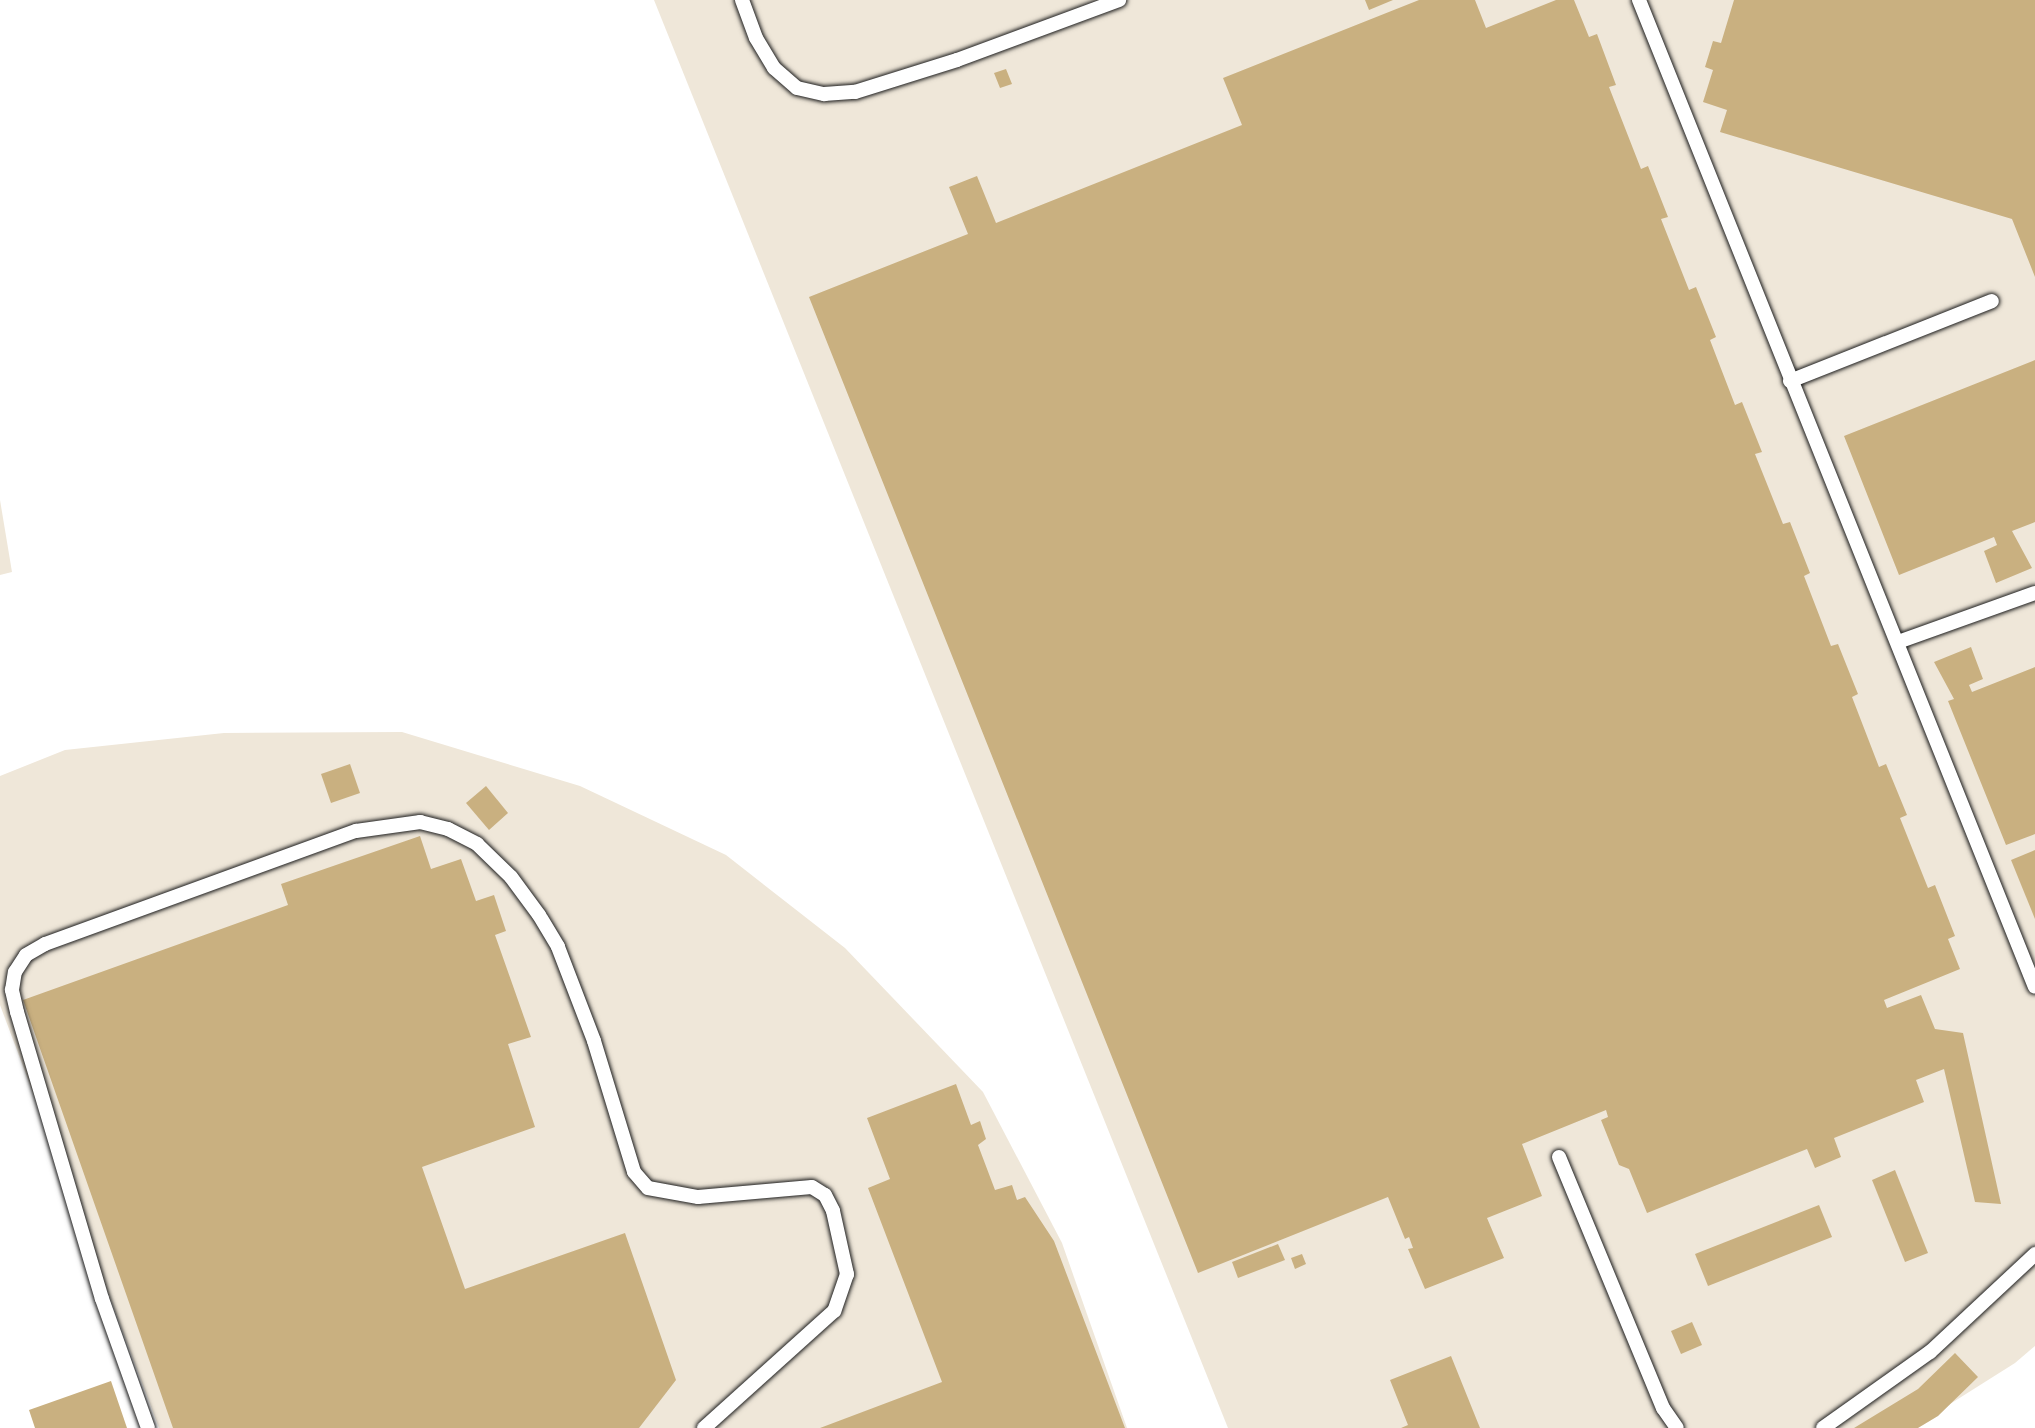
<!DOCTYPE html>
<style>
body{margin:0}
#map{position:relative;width:2035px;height:1428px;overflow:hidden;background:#fff;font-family:Kalam,sans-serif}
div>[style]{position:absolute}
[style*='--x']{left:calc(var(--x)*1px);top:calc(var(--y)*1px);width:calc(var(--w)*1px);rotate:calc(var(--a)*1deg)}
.built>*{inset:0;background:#efe7d9}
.building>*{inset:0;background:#c9b080}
.roads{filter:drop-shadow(0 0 2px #1c1c1c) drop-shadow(0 0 2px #1c1c1c)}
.lane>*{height:14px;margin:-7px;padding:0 7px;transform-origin:7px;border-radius:7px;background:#fff}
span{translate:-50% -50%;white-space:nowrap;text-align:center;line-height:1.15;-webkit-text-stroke:9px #fff;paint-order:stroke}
</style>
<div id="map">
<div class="built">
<i style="clip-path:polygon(654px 0,2035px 0,2035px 1346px,2015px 1363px,1912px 1428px,1228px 1428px)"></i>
<i style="clip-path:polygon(0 500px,12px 572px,0 575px)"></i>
<i style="clip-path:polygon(402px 732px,580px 786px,726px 855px,845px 948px,983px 1092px,1062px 1243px,1127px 1428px,159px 1428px,0 1005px,0 776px,65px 750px,224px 733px)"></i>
</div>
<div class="building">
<i style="clip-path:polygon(1365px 0,1393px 0,1369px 10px)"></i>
<i style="clip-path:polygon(1419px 0,1475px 0,1486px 28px,1556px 0,1574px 0,1589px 37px,1597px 34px,1616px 85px,1609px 87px,1641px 169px,1648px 166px,1668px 217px,1661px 219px,1689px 290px,1696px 287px,1716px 337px,1710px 340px,1735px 405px,1742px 402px,1762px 452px,1755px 454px,1783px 524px,1790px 522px,1810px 573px,1804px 576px,1831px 646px,1838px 644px,1858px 694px,1852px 697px,1879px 767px,1886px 764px,1907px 815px,1900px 818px,1928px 888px,1935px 885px,1955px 936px,1948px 939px,1960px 969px,1884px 1000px,1887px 1008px,1921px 995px,1935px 1029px,1963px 1033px,2001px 1204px,1975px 1202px,1944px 1069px,1916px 1080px,1924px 1102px,1834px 1138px,1841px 1157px,1815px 1168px,1807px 1149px,1647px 1213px,1629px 1169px,1619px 1165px,1601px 1120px,1608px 1117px,1606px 1110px,1522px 1144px,1542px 1196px,1487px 1218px,1504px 1258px,1425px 1289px,1408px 1249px,1413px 1248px,1409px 1237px,1405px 1239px,1388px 1197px,1198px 1273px,809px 297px,968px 234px,949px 187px,977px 176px,996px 223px,1242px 125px,1223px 78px)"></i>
<i style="clip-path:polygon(1734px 0,2035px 0,2035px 277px,2012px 219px,1720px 132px,1727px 110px,1703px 102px,1713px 70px,1705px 67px,1713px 41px,1721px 43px)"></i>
<i style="clip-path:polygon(1006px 69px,1012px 84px,1000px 88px,994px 73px)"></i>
<i style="clip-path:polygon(2035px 360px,2035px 522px,2012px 531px,2032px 568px,1996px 583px,1984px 551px,1997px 545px,1994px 537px,1899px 575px,1844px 436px)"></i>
<i style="clip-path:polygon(1971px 647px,1983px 679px,1969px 685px,1972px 692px,2035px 667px,2035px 834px,2006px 845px,1948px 701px,1954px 699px,1934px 662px)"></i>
<i style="clip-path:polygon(350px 764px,360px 793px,331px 803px,321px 774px)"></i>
<i style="clip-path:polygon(486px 786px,508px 813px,489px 830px,466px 803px)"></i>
<i style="clip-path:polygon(420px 836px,431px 869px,461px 859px,476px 901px,494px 895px,506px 931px,495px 935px,531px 1037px,508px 1044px,535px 1127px,422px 1167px,465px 1289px,625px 1233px,676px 1380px,639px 1428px,173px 1428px,23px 1000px,288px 905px,281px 884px)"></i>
<i style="clip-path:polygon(2035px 850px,2035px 919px,2011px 860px)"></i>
<i style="clip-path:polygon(956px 1084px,971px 1125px,980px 1121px,986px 1139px,978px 1145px,995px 1190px,1012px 1185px,1017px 1200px,1025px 1197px,1054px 1241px,1125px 1428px,820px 1428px,942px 1382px,868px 1188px,890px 1179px,867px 1118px)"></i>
<i style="clip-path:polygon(1895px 1170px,1928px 1253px,1905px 1262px,1872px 1180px)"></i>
<i style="clip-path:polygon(1819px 1205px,1832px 1237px,1708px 1286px,1695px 1254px)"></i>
<i style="clip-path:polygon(1278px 1244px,1285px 1260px,1238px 1278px,1232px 1262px)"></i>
<i style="clip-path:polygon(1302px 1254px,1306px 1264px,1295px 1269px,1291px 1258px)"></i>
<i style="clip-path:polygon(1692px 1322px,1702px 1345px,1681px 1354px,1671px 1331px)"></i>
<i style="clip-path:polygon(1955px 1353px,1978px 1377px,1938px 1416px,1918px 1428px,1854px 1428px,1918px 1389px)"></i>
<i style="clip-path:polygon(1451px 1356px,1480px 1428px,1401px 1428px,1408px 1425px,1390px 1380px)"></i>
<i style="clip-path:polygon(111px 1381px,127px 1428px,35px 1428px,29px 1410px)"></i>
</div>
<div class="roads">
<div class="lane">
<i style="--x:742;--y:0;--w:40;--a:69.8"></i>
<i style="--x:756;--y:38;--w:35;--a:59"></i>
<i style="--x:774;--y:68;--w:30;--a:41"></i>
<i style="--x:797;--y:88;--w:28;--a:13"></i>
<i style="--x:824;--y:94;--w:31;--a:-4"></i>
<i style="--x:855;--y:92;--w:107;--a:-17.4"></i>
<i style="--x:957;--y:60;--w:173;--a:-20.3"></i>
<i style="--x:1639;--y:0;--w:1063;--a:68.14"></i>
<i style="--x:1790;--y:381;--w:217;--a:-21.6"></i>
<i style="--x:1898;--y:642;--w:145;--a:-19.7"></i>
<i style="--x:1559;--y:1157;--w:272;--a:67.5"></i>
<i style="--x:1663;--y:1408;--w:24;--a:55"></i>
<i style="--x:148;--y:1428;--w:137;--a:-109.6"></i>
<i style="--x:102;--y:1299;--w:299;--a:-106.5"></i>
<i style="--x:17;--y:1012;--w:23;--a:-103"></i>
<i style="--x:12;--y:990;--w:18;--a:-81"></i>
<i style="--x:15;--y:972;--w:20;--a:-57"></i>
<i style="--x:26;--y:955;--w:22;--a:-30"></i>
<i style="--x:45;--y:944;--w:331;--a:-20"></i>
<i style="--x:356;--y:831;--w:65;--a:-8"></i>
<i style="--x:420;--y:822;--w:29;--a:14"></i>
<i style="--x:448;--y:829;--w:33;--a:27"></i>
<i style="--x:477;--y:844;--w:47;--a:44.1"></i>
<i style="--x:511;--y:877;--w:47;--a:53.6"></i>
<i style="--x:539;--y:915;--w:37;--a:59"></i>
<i style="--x:558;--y:947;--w:101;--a:69"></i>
<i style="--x:594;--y:1041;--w:137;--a:73"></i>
<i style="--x:634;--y:1172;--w:21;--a:49"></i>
<i style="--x:648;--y:1188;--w:51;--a:10.2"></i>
<i style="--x:698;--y:1197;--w:114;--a:-5"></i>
<i style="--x:812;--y:1187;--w:15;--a:32"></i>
<i style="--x:825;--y:1195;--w:18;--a:63"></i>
<i style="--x:833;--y:1211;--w:65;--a:77.5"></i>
<i style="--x:847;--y:1274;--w:39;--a:109"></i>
<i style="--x:834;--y:1311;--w:175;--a:138"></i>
<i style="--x:1823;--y:1428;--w:131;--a:-35.4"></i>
<i style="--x:1930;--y:1352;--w:144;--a:-43"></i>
</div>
</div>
</div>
